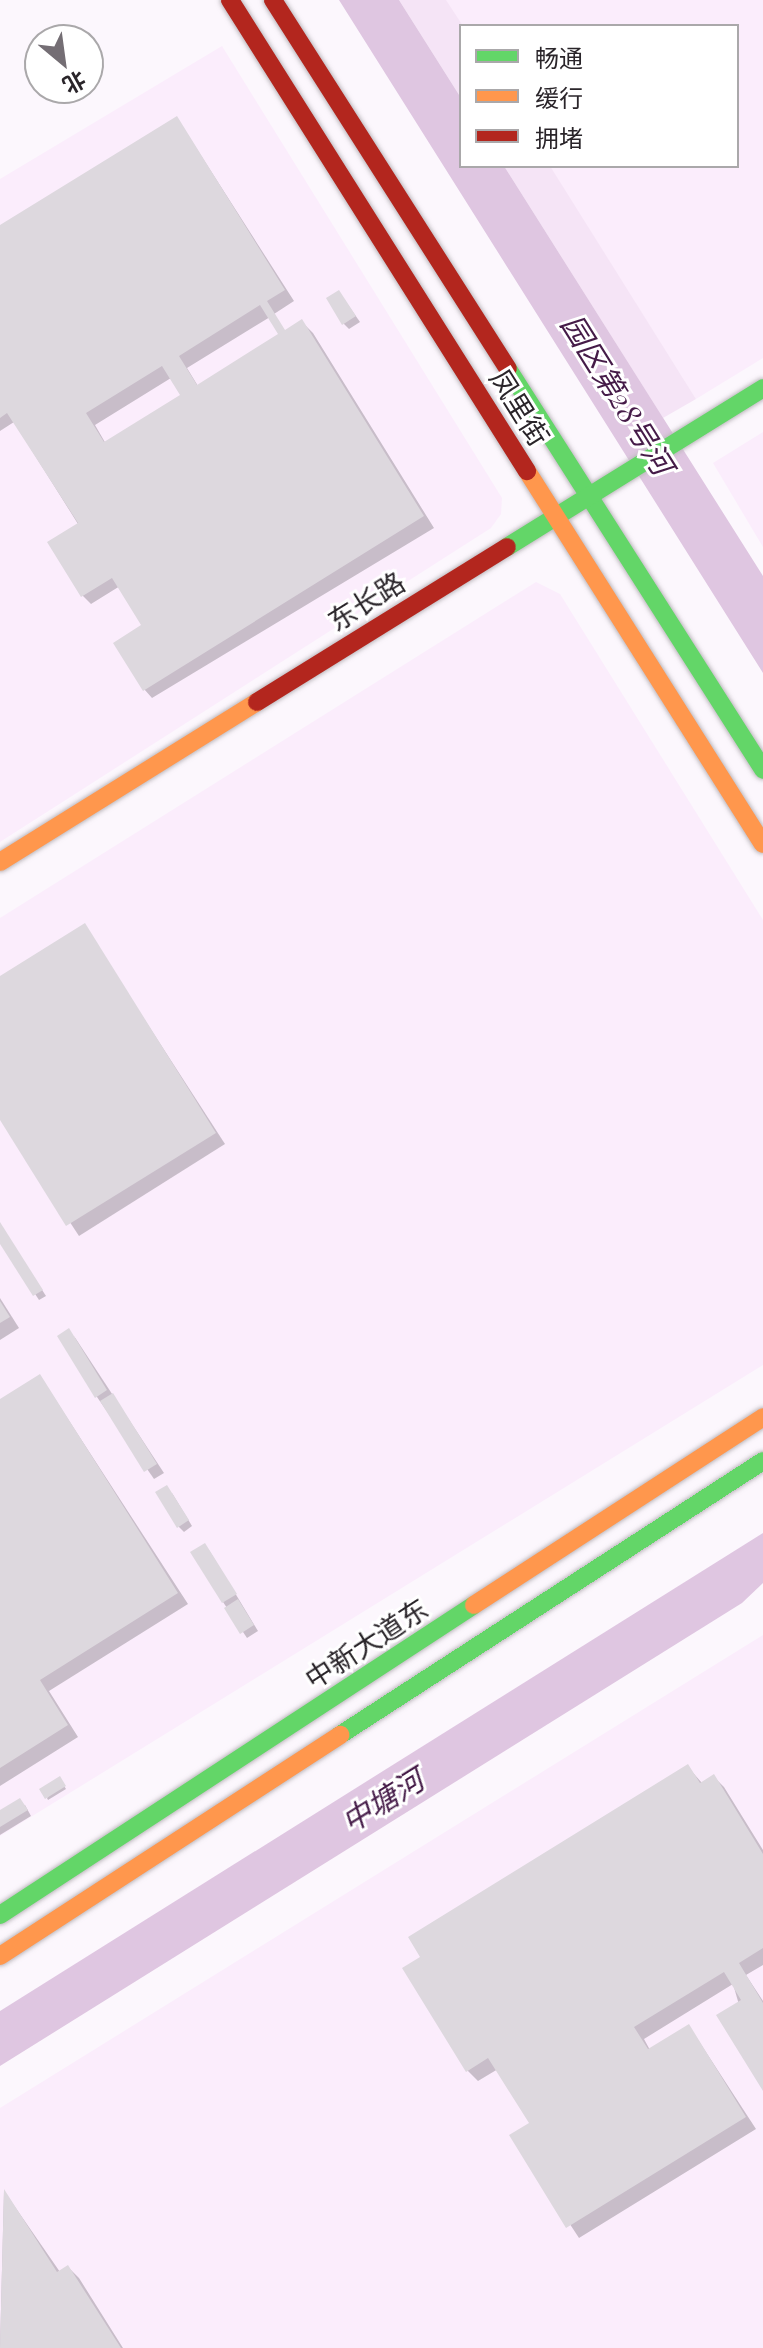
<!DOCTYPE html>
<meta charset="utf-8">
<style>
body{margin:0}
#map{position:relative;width:763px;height:2348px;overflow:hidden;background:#fcf7fd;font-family:"Playfair Display","Noto Sans SC",serif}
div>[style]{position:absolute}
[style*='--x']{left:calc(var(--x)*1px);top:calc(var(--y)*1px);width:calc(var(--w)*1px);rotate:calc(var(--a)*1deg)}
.built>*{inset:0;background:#fbedfc}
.green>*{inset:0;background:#f5e4f6}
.water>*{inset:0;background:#dfc6e1}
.shadow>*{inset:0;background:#0003}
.building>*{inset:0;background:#ddd8de}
.roads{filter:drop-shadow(0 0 2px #bfbabf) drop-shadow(0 0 2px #bfbabf)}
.fast>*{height:18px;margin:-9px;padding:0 9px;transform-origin:9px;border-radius:9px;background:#63d668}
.slow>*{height:18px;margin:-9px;padding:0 9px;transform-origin:9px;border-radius:9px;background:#ff974d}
.jam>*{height:18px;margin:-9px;padding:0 9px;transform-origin:9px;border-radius:9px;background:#b3261e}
span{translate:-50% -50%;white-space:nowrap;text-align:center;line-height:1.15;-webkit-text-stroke:6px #fff;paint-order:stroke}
.street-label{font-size:28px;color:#2a252a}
.water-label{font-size:30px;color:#451b48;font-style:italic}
.legend{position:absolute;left:459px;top:24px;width:280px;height:144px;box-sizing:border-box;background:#fff;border:2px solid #aaa8aa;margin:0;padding:10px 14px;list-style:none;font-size:24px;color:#2a252a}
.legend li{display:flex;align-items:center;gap:16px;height:40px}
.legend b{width:40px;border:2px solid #aaa8aa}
.north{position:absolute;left:24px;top:24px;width:80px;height:80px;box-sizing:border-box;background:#fff;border:2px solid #aaa8aa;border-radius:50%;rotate:151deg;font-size:22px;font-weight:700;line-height:32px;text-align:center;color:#2a252a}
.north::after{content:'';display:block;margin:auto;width:28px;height:36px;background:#746e74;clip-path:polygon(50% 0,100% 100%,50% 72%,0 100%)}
</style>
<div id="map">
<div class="built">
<i style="clip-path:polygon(445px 0,763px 0,763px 358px,696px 399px,549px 166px,737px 166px,737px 26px,462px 26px)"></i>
<i style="clip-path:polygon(222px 46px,502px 498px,501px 514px,491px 528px,0 842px,0 179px)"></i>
<i style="clip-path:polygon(763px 432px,763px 547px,713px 463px)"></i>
<i style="clip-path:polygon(536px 582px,560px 594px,763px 920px,763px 1365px,0 1836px,0 918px)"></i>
<i style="clip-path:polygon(763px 1635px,763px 2348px,0 2348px,0 2108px)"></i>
</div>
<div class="green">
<i style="clip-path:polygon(399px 0,446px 0,463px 26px,461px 98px)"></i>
<i style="clip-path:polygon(504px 166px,550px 166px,696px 399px,663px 418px)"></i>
</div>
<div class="water">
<i style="clip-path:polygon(339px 0,399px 0,461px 98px,461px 166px,504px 166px,763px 576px,763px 673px)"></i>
<i style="clip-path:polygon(763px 1533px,763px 1583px,742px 1603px,0 2066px,0 2011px)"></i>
</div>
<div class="shadow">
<i style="clip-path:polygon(evenodd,177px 118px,294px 301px,274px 314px,285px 332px,302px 322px,313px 333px,434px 528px,152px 698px,144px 689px,147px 634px,120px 586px,91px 604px,83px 596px,50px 543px,83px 532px,14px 422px,0 431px,0 228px,177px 118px,270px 317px,281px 335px,198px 386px,187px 368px,270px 317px,177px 118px,171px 378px,183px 396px,106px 444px,95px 425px,171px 378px)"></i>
<i style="clip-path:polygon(339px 292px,360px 322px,349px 329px,344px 324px)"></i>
<i style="clip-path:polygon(84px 926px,225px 1144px,79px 1236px,0 1116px,0 978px)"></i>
<i style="clip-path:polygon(0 1224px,46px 1296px,39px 1300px,0 1240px)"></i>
<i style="clip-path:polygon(0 1298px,19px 1328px,0 1340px)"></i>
<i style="clip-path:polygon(74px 1336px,164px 1473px,154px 1479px,97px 1397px)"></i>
<i style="clip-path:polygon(40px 1376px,188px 1604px,49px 1691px,78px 1737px,0 1786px,0 1402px)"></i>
<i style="clip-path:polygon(172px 1493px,192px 1526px,184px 1532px,179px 1527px)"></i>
<i style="clip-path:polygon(209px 1550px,258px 1631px,247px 1638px,223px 1602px)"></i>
<i style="clip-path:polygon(688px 1767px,702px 1783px,713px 1776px,724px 1787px,763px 1850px,763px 1965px,746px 1975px,763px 2001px,763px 2088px,733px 1984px,644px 2039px,650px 2050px,689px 2026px,756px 2129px,579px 2238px,512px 2136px,532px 2124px,498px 2069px,478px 2081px,467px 2070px)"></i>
<i style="clip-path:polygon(61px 1781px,66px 1789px,48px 1800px,47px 1798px)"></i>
<i style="clip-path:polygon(25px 1805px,31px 1816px,0 1835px,0 1812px)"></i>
<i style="clip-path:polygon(4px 2191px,60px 2272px,68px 2267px,79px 2278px,123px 2348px,0 2348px)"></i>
</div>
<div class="building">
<i style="clip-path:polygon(evenodd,177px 116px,285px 290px,267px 301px,285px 330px,302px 319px,424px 516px,143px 691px,113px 643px,141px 625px,112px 578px,81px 597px,47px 542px,78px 523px,7px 413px,0 418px,0 225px,177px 116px,260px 305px,278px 334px,197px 385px,179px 356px,260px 305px,177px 116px,162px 366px,180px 395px,104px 442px,86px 413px,162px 366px)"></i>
<i style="clip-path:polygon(339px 290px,356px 316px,342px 325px,326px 298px)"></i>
<i style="clip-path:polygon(85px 923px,216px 1133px,66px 1226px,0 1120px,0 976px)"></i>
<i style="clip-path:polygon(0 1222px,43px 1290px,33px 1296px,0 1244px)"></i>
<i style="clip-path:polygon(0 1301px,10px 1317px,0 1323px)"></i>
<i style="clip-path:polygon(69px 1328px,107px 1390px,95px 1398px,57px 1336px)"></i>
<i style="clip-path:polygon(40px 1374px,178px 1593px,40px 1680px,68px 1725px,0 1768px,0 1399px)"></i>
<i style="clip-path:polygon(113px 1393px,157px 1464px,144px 1472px,100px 1401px)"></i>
<i style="clip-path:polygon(167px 1485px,189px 1520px,177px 1528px,155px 1492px)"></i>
<i style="clip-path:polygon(205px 1543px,237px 1594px,222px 1603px,190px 1552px)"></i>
<i style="clip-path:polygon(238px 1599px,254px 1625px,240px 1634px,224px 1608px)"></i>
<i style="clip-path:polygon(688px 1764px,700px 1783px,714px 1774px,763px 1854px,763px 1948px,739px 1963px,763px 2003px,763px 2091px,716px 2015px,741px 2000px,724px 1972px,634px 2027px,648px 2049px,689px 2024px,746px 2117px,566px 2228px,509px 2135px,529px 2123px,488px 2058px,466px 2072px,402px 1968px,420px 1957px,408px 1937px)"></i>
<i style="clip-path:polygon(60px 1776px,66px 1786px,45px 1799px,39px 1789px)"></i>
<i style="clip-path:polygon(20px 1798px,28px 1810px,0 1827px,0 1810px)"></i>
<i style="clip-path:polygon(4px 2189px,57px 2272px,68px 2265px,121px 2348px,0 2348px)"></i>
</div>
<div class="roads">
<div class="fast">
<i style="--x:508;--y:369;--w:475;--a:57.5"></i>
<i style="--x:507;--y:547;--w:301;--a:-31.8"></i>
<i style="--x:340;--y:1735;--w:504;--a:-32.93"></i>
<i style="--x:0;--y:1915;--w:566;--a:-33.19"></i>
</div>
<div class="slow">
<i style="--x:527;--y:471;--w:441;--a:57.7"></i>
<i style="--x:0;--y:862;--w:303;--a:-31.9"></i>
<i style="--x:474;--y:1605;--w:345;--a:-33"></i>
<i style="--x:0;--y:1956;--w:406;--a:-33"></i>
</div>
<div class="jam">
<i style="--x:230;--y:0;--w:557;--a:57.77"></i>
<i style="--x:273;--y:0;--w:437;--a:57.5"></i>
<i style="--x:257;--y:702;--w:294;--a:-31.8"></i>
</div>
</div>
<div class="street-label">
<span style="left:520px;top:407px;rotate:58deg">凤里街</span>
<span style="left:366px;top:601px;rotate:-32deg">东长路</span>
<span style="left:366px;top:1643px;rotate:-33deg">中新大道东</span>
</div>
<div class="water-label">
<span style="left:618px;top:394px;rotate:58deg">园区第28号河</span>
<span style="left:382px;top:1800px;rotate:-32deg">中塘河</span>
</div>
<ul class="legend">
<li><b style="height:10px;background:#63d668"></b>畅通</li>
<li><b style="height:10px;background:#ff974d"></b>缓行</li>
<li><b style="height:10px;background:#b3261e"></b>拥堵</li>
</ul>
<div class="north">北</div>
</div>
